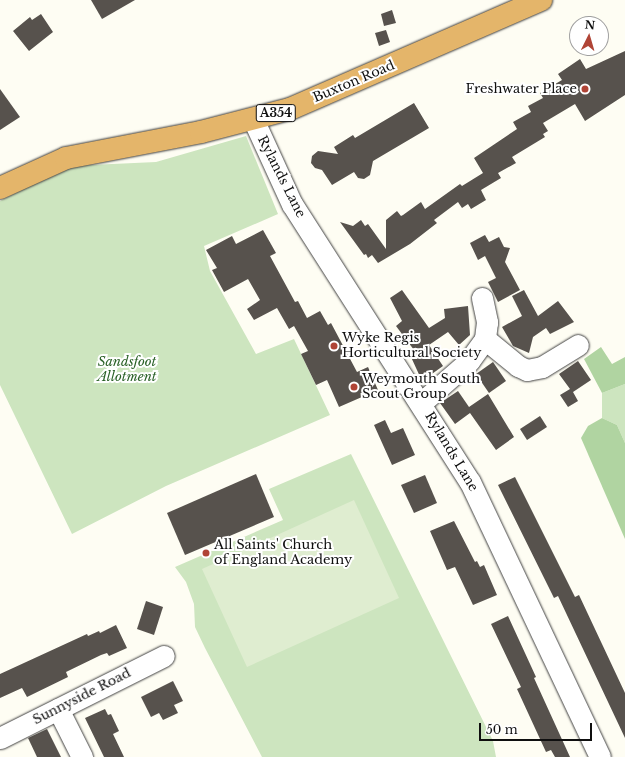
<!DOCTYPE html>
<style>
body{margin:0}
#map{position:relative;width:625px;height:757px;overflow:hidden;background:#fefdf3;font-family:"Libre Baskerville",serif}
div>[style]{position:absolute}
[style*='--x']{left:calc(var(--x)*1px);top:calc(var(--y)*1px);width:calc(var(--w)*1px);rotate:calc(var(--a)*1deg)}
.green>*{inset:0;background:#cde5bf}
.forest>*{inset:0;background:#b0d4a1}
.pitch>*{inset:0;background:#dfedd0}
.building>*{inset:0;background:#57524d}
.roads{filter:drop-shadow(0 0 1px #424242) drop-shadow(0 0 1px #424242)}
.minor>*{height:21px;margin:-10.5px;padding:0 10.5px;transform-origin:10.5px;border-radius:10.5px;background:#fff}
.highway>*{height:22px;margin:-11px;padding:0 11px;transform-origin:11px;border-radius:11px;background:#e4b56a}
.dots>*{width:11px;height:11px;translate:-50% -50%;box-sizing:border-box;border:2px solid #fff;border-radius:50%}
span{translate:-50% -50%;white-space:nowrap;text-align:center;line-height:1.15;-webkit-text-stroke:4px #fff;paint-order:stroke}
.shield-label span{padding:1px 3px;background:#fff;border:1px solid;border-radius:3px;-webkit-text-stroke-width:0}
.shield-label{font-size:12px;color:#0f0f0f;font-weight:700}
.street-label{font-size:13px;color:#0f0f0f}
.poi-label{font-size:13px;color:#0f0f0f}
.right{translate:-100% -50%;text-align:right}
.left{translate:0 -50%;text-align:left}
.park-label{font-size:13px;color:#296026;font-style:italic}
.north{position:absolute;left:569px;top:16px;width:40px;height:40px;box-sizing:border-box;background:#fff;border:1px solid #9f9f9f;border-radius:50%;rotate:5deg;font-size:11px;font-weight:700;line-height:16px;text-align:center;color:#0f0f0f}
.north::after{content:'';display:block;margin:auto;width:14px;height:18px;background:#b04436;clip-path:polygon(50% 0,100% 100%,50% 72%,0 100%)}
.scale{position:absolute;left:479px;top:723px;width:113px;height:18px;box-sizing:border-box;border:2px solid #0f0f0f;border-top:0;padding-left:5px;font-size:12px;line-height:14px;white-space:nowrap;color:#0f0f0f;-webkit-text-stroke:3px #fff;paint-order:stroke}
</style>
<div id="map">
<div class="green">
<i style="clip-path:polygon(246px 136px,278px 214px,204px 246px,210px 271px,256px 354px,294px 339px,330px 415px,166px 486px,72px 534px,0 385px,0 201px,69px 166px,156px 162px)"></i>
<i style="clip-path:polygon(625px 384px,625px 443px,617px 425px,602px 418px,602px 393px)"></i>
<i style="clip-path:polygon(351px 454px,493px 741px,496px 757px,262px 757px,205px 648px,195px 627px,194px 604px,186px 582px,175px 567px,283px 520px,269px 489px)"></i>
</div>
<div class="forest">
<i style="clip-path:polygon(601px 347px,612px 364px,625px 357px,625px 384px,602px 393px,584px 359px)"></i>
<i style="clip-path:polygon(602px 418px,617px 425px,625px 443px,625px 539px,581px 438px,588px 426px)"></i>
</div>
<div class="pitch">
<i style="clip-path:polygon(354px 500px,399px 598px,247px 667px,202px 569px)"></i>
</div>
<div class="building">
<i style="clip-path:polygon(91px 0,135px 0,102px 19px)"></i>
<i style="clip-path:polygon(392px 10px,396px 23px,384px 26px,381px 14px)"></i>
<i style="clip-path:polygon(41px 14px,53px 32px,29px 51px,13px 31px,30px 17px,32px 20px)"></i>
<i style="clip-path:polygon(386px 30px,390px 42px,379px 46px,375px 33px)"></i>
<i style="clip-path:polygon(625px 51px,625px 95px,585px 121px,575px 104px,543px 123px,548px 131px,543px 134px,545px 137px,512px 157px,516px 163px,498px 173px,501px 178px,481px 190px,486px 200px,471px 209px,468px 204px,462px 208px,458px 202px,434px 220px,437px 223px,410px 244px,378px 263px,372px 255px,368px 258px,366px 254px,364px 255px,340px 222px,353px 226px,361px 220px,365px 226px,368px 224px,386px 249px,386px 220px,397px 211px,401px 216px,403px 215px,421px 202px,425px 209px,460px 184px,462px 186px,483px 173px,474px 158px,517px 129px,513px 122px,531px 112px,528px 106px,543px 98px,540px 93px,562px 80px,558px 74px,580px 59px,586px 69px)"></i>
<i style="clip-path:polygon(0 89px,20px 117px,0 130px)"></i>
<i style="clip-path:polygon(414px 103px,429px 128px,373px 161px,370px 175px,364px 179px,358px 178px,354px 172px,332px 185px,322px 170px,315px 168px,311px 163px,312px 156px,318px 151px,338px 154px,334px 147px,353px 135px,355px 138px)"></i>
<i style="clip-path:polygon(263px 230px,276px 253px,270px 256px,295px 302px,298px 301px,307px 318px,320px 311px,328px 325px,331px 323px,357px 372px,368px 367px,378px 390px,339px 407px,327px 380px,316px 385px,301px 354px,308px 351px,294px 326px,289px 329px,277px 308px,254px 320px,247px 309px,260px 300px,248px 279px,224px 292px,212px 270px,217px 268px,206px 250px,232px 236px,236px 244px)"></i>
<i style="clip-path:polygon(485px 235px,489px 242px,499px 237px,504px 247px,510px 248px,505px 262px,520px 290px,498px 302px,488px 282px,496px 278px,485px 256px,478px 260px,470px 243px)"></i>
<i style="clip-path:polygon(402px 290px,429px 328px,445px 318px,444px 309px,468px 306px,470px 335px,459px 345px,448px 332px,429px 345px,443px 366px,422px 381px,411px 357px,417px 354px,396px 326px,402px 321px,390px 298px)"></i>
<i style="clip-path:polygon(524px 290px,538px 316px,558px 301px,574px 322px,550px 334px,546px 328px,533px 337px,529px 353px,513px 346px,502px 327px,522px 316px,512px 296px)"></i>
<i style="clip-path:polygon(578px 361px,591px 380px,573px 392px,578px 401px,568px 407px,560px 395px,570px 389px,559px 374px)"></i>
<i style="clip-path:polygon(493px 362px,506px 381px,489px 393px,476px 374px)"></i>
<i style="clip-path:polygon(458px 391px,469px 407px,488px 394px,514px 437px,496px 450px,470px 413px,455px 424px,440px 403px)"></i>
<i style="clip-path:polygon(540px 416px,547px 427px,527px 440px,520px 429px)"></i>
<i style="clip-path:polygon(385px 420px,391px 433px,403px 428px,415px 455px,392px 465px,374px 425px)"></i>
<i style="clip-path:polygon(256px 474px,274px 517px,185px 555px,167px 513px)"></i>
<i style="clip-path:polygon(425px 475px,437px 503px,414px 513px,401px 485px)"></i>
<i style="clip-path:polygon(515px 477px,575px 597px,579px 595px,625px 693px,625px 738px,558px 596px,554px 598px,498px 485px)"></i>
<i style="clip-path:polygon(454px 521px,475px 562px,477px 561px,480px 567px,484px 565px,497px 595px,473px 605px,455px 567px,447px 570px,430px 531px)"></i>
<i style="clip-path:polygon(146px 601px,163px 607px,154px 635px,137px 629px)"></i>
<i style="clip-path:polygon(508px 616px,536px 677px,534px 678px,570px 757px,555px 757px,551px 750px,546px 752px,517px 689px,521px 687px,491px 624px)"></i>
<i style="clip-path:polygon(116px 625px,127px 648px,109px 656px,107px 653px,101px 655px,66px 672px,68px 677px,27px 697px,22px 688px,0 698px,0 674px,87px 634px,88px 636px,99px 631px,100px 633px)"></i>
<i style="clip-path:polygon(173px 681px,183px 701px,174px 705px,178px 713px,163px 720px,159px 713px,151px 717px,141px 697px)"></i>
<i style="clip-path:polygon(105px 709px,108px 715px,111px 714px,119px 731px,113px 734px,124px 757px,104px 757px,85px 718px)"></i>
<i style="clip-path:polygon(47px 729px,61px 757px,37px 757px,28px 738px)"></i>
</div>
<div class="roads">
<div class="minor">
<i style="--x:253;--y:119;--w:94;--a:65.4"></i>
<i style="--x:292;--y:204;--w:330;--a:57.4"></i>
<i style="--x:470;--y:482;--w:304;--a:64.7"></i>
<i style="--x:482;--y:298;--w:25;--a:78"></i>
<i style="--x:487;--y:322;--w:17;--a:97"></i>
<i style="--x:485;--y:339;--w:43;--a:39.3"></i>
<i style="--x:518;--y:366;--w:10;--a:24"></i>
<i style="--x:527;--y:370;--w:15;--a:-11"></i>
<i style="--x:542;--y:367;--w:42;--a:-31.4"></i>
<i style="--x:421;--y:403;--w:64;--a:-41.2"></i>
<i style="--x:469;--y:361;--w:27;--a:-54"></i>
<i style="--x:58;--y:709;--w:54;--a:63.4"></i>
<i style="--x:0;--y:738;--w:183;--a:-26.6"></i>
</div>
<div class="highway">
<i style="--x:0;--y:188;--w:72;--a:-24.4"></i>
<i style="--x:66;--y:158;--w:137;--a:-10.9"></i>
<i style="--x:201;--y:132;--w:92;--a:-14.5"></i>
<i style="--x:290;--y:109;--w:274;--a:-23.5"></i>
</div>
</div>
<div class="dots">
<i style="left:585px;top:89px;background:#b04436"></i>
<i style="left:334px;top:346px;background:#b04436"></i>
<i style="left:354px;top:387px;background:#b04436"></i>
<i style="left:206px;top:553px;background:#b04436"></i>
</div>
<div class="shield-label">
<span style="left:276px;top:113px">A354</span>
</div>
<div class="street-label">
<span style="left:354px;top:82px;rotate:-23deg">Buxton Road</span>
<span style="left:281px;top:177px;rotate:63deg">Rylands Lane</span>
<span style="left:451px;top:452px;rotate:59deg">Rylands Lane</span>
<span style="left:82px;top:697px;rotate:-27deg">Sunnyside Road</span>
</div>
<div class="poi-label">
<span class="right" style="left:577px;top:89px">Freshwater Place</span>
<span class="left" style="left:342px;top:346px">Wyke Regis<br>Horticultural Society</span>
<span class="left" style="left:362px;top:387px">Weymouth South<br>Scout Group</span>
<span class="left" style="left:214px;top:553px">All Saints' Church<br>of England Academy</span>
</div>
<div class="park-label">
<span style="left:127px;top:370px">Sandsfoot<br>Allotment</span>
</div>
<div class="north">N</div>
<div class="scale">50 m</div>
</div>
